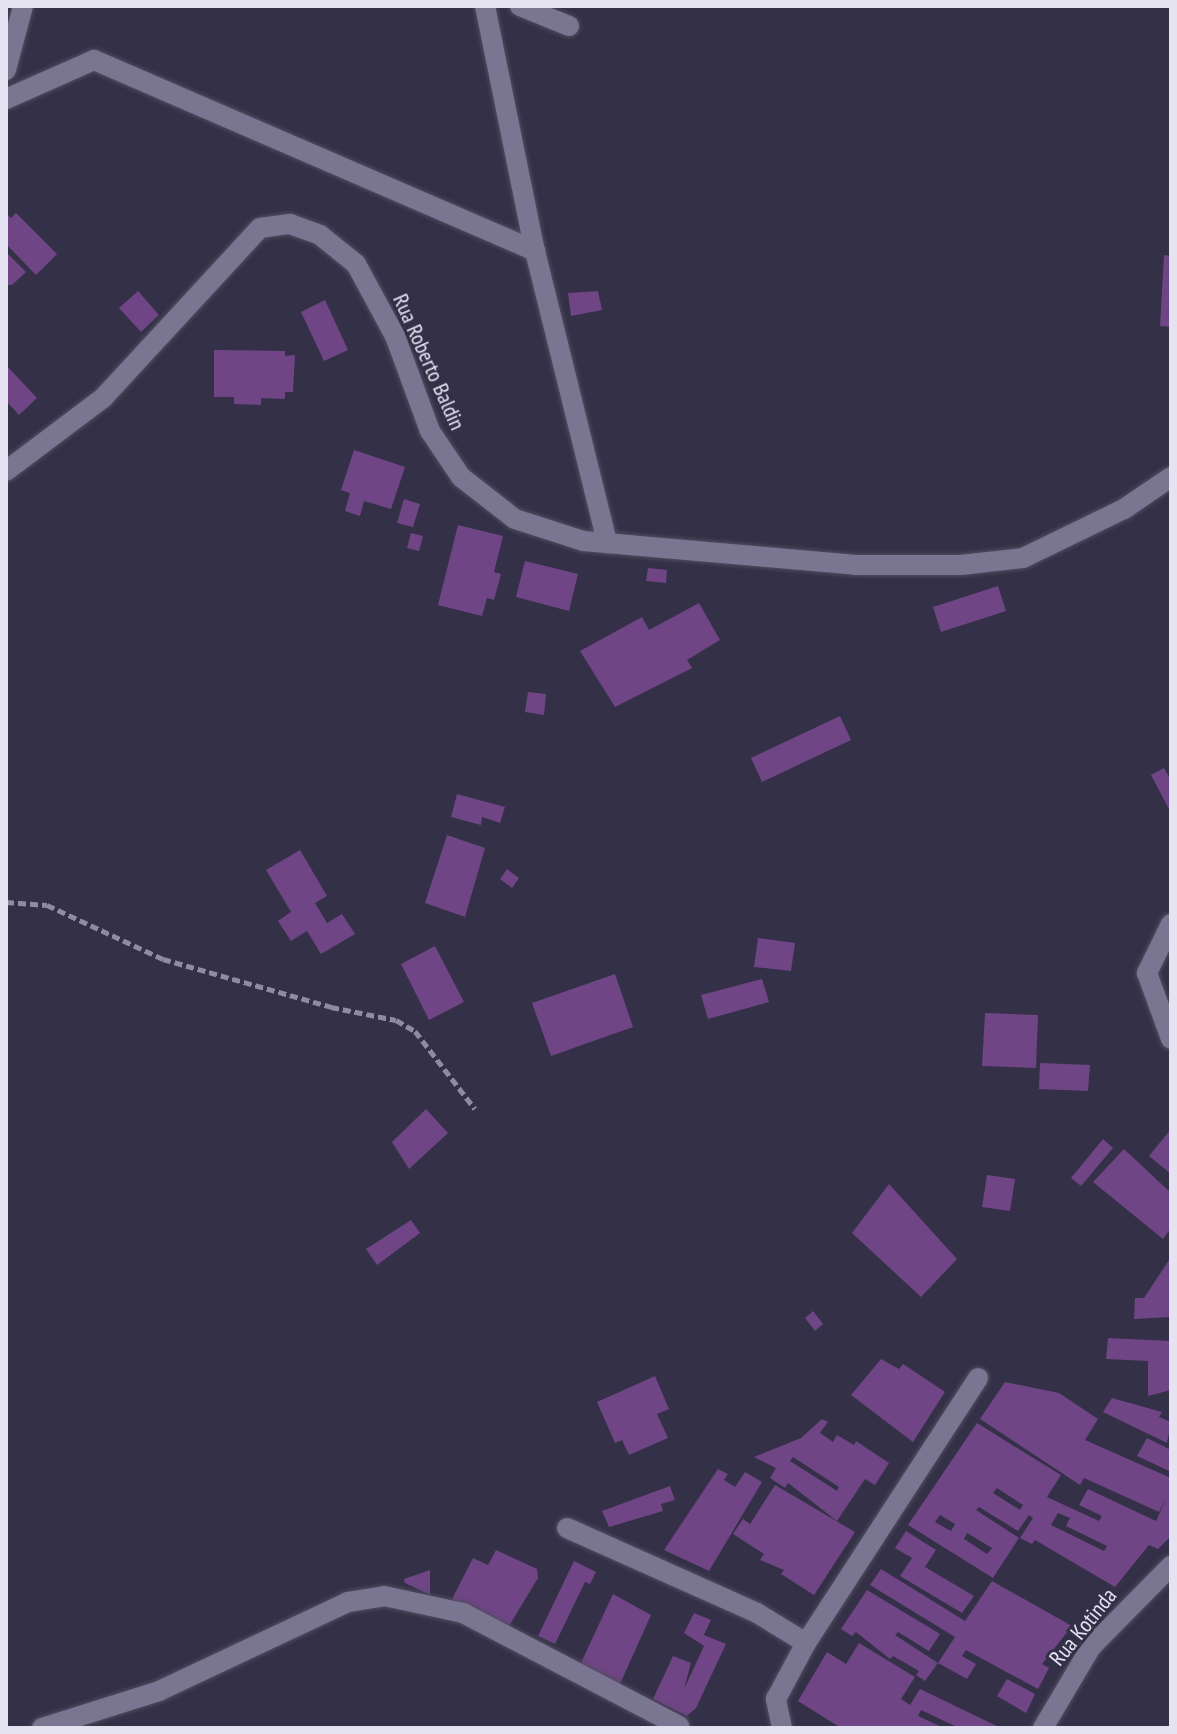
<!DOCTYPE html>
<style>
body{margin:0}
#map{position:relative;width:1177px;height:1734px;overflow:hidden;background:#343047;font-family:"PT Sans Narrow",sans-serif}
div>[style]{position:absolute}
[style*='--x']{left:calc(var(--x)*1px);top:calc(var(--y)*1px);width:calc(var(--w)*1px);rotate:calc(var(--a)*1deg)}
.building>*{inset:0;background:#6f4585}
.path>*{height:5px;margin-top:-2.5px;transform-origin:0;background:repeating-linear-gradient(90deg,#8f8c9f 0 8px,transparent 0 12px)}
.roads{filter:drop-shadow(0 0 2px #504d60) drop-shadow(0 0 2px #504d60)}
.minor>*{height:20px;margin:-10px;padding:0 10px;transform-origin:10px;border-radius:10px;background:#7a7691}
span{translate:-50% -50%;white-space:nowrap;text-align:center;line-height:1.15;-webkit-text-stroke:6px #343047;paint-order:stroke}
.street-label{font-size:22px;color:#e5e3f2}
.frame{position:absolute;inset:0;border:8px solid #e5e3f2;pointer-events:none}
</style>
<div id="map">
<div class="building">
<i style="clip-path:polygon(6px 213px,11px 218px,16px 213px,57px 254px,36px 275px,6px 244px)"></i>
<i style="clip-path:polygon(6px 252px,26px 272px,12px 285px,6px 285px)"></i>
<i style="clip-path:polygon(1164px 255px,1171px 256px,1171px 327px,1160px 326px)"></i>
<i style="clip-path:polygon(138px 291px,159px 315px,141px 332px,119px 308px)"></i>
<i style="clip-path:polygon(598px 291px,602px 310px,571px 316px,568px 293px)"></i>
<i style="clip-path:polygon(325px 300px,348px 350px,324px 361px,301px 312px)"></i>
<i style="clip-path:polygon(214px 350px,285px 351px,285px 356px,295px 355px,293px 392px,285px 392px,285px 399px,261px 398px,261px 405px,234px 404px,234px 397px,214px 397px)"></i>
<i style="clip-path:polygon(6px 365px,37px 398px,19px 415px,6px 401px)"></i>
<i style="clip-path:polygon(354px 450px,405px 467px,391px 509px,364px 501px,360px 516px,345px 511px,350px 493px,341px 490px)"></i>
<i style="clip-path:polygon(404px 499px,420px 504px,413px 527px,397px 523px)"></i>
<i style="clip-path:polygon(458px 525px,503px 536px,494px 572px,501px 574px,494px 600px,487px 598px,482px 616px,438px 605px)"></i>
<i style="clip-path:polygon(411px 533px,423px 536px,419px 551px,407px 548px)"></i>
<i style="clip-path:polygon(525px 561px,578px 574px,569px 611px,516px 597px)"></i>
<i style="clip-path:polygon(648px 568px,667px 570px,666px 583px,646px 581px)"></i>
<i style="clip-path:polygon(998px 586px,1006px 611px,941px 632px,933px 607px)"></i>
<i style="clip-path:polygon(699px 603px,720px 640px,687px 660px,692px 668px,615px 707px,580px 651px,642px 617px,649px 630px)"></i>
<i style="clip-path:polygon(528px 692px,546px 694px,544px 715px,525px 712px)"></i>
<i style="clip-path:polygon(840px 716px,851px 740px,762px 782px,751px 758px)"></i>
<i style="clip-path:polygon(1164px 768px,1171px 780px,1171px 813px,1151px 775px)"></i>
<i style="clip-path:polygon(457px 794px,505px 807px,500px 823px,482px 817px,481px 825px,451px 817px)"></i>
<i style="clip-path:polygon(447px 835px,485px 848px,465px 917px,425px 903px)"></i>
<i style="clip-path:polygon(300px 850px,327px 896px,315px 903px,327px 923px,342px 914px,355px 934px,321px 954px,307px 931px,291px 941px,278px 921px,291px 912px,266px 870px)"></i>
<i style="clip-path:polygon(507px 869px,519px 878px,512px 888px,500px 879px)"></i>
<i style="clip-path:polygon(758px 938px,795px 943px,791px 971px,754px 967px)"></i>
<i style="clip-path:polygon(435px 946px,464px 1002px,429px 1020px,401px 964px)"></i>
<i style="clip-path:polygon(615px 974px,633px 1027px,551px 1056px,532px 1003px)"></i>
<i style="clip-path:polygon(762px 979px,769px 1002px,708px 1019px,701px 995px)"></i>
<i style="clip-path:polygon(985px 1013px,1038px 1015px,1036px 1068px,982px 1066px)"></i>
<i style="clip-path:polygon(1040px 1063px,1090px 1065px,1088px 1091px,1039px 1089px)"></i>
<i style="clip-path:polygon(426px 1109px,448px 1133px,409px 1169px,392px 1142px)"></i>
<i style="clip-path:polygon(1171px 1129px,1171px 1174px,1149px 1156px)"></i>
<i style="clip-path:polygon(1103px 1139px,1113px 1148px,1081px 1186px,1071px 1178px)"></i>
<i style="clip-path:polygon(1124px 1149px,1171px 1193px,1171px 1228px,1163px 1239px,1093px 1182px)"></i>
<i style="clip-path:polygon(987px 1175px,1015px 1179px,1010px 1211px,982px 1207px)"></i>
<i style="clip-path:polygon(889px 1184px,957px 1259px,921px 1297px,852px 1233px)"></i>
<i style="clip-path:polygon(411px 1220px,420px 1233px,377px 1265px,366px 1249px)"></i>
<i style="clip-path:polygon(1171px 1257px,1170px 1317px,1134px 1319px,1135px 1298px,1144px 1298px)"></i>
<i style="clip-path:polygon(813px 1311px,823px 1324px,815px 1331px,805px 1318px)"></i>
<i style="clip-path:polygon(1108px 1338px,1171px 1341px,1171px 1390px,1148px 1396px,1148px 1361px,1106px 1359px)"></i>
<i style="clip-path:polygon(881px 1359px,899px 1369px,903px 1364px,945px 1392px,913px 1442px,851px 1395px)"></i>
<i style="clip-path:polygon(655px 1376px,669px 1409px,657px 1414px,668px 1438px,629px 1455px,622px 1440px,615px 1443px,597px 1402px)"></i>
<i style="clip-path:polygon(evenodd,1005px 1382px,1059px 1393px,1098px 1419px,1085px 1440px,1171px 1478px,1171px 1536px,1158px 1549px,1149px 1545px,1115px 1587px,1035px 1540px,1032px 1544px,1020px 1538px,1033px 1518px,1029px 1515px,1018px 1531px,979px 1507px,976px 1510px,1019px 1538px,993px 1578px,908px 1525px,977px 1423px,1061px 1475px,1047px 1497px,1099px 1521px,1102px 1516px,1079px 1505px,1088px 1489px,1156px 1521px,1167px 1497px,1159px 1512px,1084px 1478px,1080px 1485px,980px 1419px,1005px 1382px,997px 1488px,1023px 1505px,1020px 1510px,993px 1493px,997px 1488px,1005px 1382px,1058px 1513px,1070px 1518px,1066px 1526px,1107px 1546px,1104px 1551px,1051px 1525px,1058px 1513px,1005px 1382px,940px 1515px,955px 1524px,951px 1531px,935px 1522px,940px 1515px,1005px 1382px,967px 1533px,992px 1548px,987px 1554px,964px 1539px,967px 1533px)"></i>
<i style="clip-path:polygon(1112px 1398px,1162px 1412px,1159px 1417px,1171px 1422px,1167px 1443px,1103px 1412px)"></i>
<i style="clip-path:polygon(evenodd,822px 1419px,828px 1422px,820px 1433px,833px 1442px,837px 1435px,854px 1445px,856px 1441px,889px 1463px,875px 1485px,865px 1479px,837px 1521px,788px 1483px,785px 1488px,770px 1478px,776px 1468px,754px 1457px,801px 1438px,822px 1419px,793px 1457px,839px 1487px,837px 1491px,790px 1461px,793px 1457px)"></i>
<i style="clip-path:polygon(1147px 1438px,1171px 1450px,1171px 1472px,1137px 1456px)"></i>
<i style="clip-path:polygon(718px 1469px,728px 1474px,724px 1480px,735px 1487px,745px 1472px,762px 1482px,709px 1571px,664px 1550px)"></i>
<i style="clip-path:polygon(775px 1485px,855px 1532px,814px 1595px,781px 1574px,784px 1570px,760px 1560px,764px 1554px,733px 1534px,743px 1519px,750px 1524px)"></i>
<i style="clip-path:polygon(670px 1486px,675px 1500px,661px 1504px,663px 1511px,609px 1527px,602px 1511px)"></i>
<i style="clip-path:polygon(906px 1531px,936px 1550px,925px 1567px,974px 1596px,962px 1613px,900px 1576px,912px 1558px,895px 1548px)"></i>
<i style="clip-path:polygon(496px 1550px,537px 1569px,538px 1578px,509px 1626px,452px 1599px,473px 1558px,488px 1565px)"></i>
<i style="clip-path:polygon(574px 1561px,596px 1572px,590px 1584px,585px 1582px,555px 1644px,538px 1636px)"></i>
<i style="clip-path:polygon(881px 1569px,965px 1621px,992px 1581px,1072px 1626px,1042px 1664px,1049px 1668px,1038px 1689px,966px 1650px,962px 1656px,976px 1664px,967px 1679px,938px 1663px,925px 1681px,916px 1675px,919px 1671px,893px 1656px,890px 1659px,856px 1632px,852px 1636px,841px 1629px,867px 1590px,940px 1634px,929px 1651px,898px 1632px,895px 1635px,938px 1663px,955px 1637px,870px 1585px)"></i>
<i style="clip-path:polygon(430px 1570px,430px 1595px,405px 1583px,404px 1579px)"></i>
<i style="clip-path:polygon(613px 1594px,651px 1615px,620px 1684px,580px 1665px)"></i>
<i style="clip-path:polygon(694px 1613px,711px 1620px,704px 1635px,726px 1644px,696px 1708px,687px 1716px,653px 1699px,673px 1656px,691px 1663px,684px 1689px,704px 1646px,684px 1633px)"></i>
<i style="clip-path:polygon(859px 1643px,915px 1677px,901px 1699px,910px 1705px,920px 1689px,1001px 1728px,959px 1728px,921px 1710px,918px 1716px,944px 1728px,841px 1728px,798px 1701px,827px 1652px,846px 1664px)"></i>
<i style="clip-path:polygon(1007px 1679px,1035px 1694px,1026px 1713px,997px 1696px)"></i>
</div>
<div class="path">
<i style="--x:6;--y:902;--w:41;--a:4.2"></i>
<i style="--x:47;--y:905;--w:128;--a:25"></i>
<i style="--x:163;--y:959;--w:175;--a:15.9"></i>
<i style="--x:331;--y:1007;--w:66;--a:11.3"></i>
<i style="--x:396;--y:1020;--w:22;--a:30"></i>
<i style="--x:415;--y:1031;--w:98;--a:52.4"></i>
</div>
<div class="roads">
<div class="minor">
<i style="--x:485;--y:6;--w:250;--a:78.5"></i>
<i style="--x:535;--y:251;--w:301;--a:76.1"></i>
<i style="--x:520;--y:6;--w:53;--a:22.2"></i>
<i style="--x:6;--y:70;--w:66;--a:-75.1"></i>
<i style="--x:6;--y:99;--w:96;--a:-23.9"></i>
<i style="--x:94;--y:60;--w:481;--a:23.4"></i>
<i style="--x:6;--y:471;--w:121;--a:-37"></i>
<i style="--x:103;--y:398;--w:231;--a:-47.3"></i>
<i style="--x:260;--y:228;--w:30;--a:-8"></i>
<i style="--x:290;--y:224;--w:32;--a:20"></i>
<i style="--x:320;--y:235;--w:46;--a:38.9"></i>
<i style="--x:356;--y:264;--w:82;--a:61.6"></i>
<i style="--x:395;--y:336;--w:101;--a:69.8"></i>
<i style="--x:430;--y:431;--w:55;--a:56"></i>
<i style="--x:461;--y:477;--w:68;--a:37.9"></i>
<i style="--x:515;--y:519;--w:71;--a:17.9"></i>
<i style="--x:583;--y:541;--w:274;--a:5"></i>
<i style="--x:856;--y:565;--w:105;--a:0"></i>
<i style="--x:961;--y:565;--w:62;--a:-6.4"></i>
<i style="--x:1023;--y:558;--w:112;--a:-25.9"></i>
<i style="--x:1124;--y:509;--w:57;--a:-34.2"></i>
<i style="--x:1171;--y:924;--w:55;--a:116.1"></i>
<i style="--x:1147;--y:973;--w:70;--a:70"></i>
<i style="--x:567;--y:1528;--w:208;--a:24.1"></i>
<i style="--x:757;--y:1613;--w:57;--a:31.5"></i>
<i style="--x:42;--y:1728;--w:123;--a:-17.5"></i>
<i style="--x:159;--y:1691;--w:209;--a:-25.2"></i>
<i style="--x:348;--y:1602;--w:36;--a:-9"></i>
<i style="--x:384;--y:1596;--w:81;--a:12.1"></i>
<i style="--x:463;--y:1613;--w:244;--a:27.6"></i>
<i style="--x:782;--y:1728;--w:30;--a:-102"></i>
<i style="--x:776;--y:1699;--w:64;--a:-61.8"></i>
<i style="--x:806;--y:1643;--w:316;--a:-57"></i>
<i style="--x:1043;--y:1728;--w:94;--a:-59.3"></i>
<i style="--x:1091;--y:1647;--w:114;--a:-45.4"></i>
</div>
</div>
<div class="street-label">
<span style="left:429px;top:362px;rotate:66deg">Rua Roberto Baldin</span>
<span style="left:1083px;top:1627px;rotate:-51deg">Rua Kotinda</span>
</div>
<div class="frame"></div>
</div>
